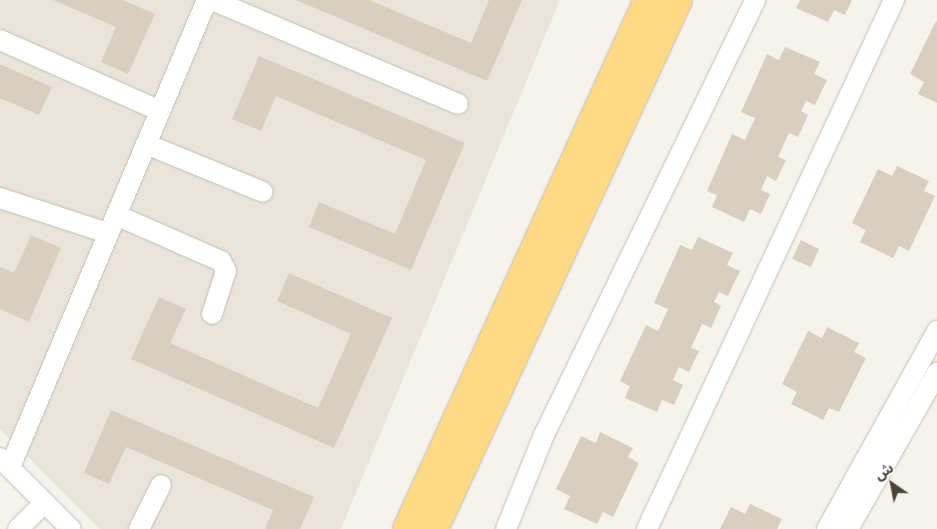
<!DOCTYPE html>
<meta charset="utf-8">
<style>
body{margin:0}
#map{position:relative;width:937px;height:529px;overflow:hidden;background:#f6f3ec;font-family:"Exo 2","Noto Sans Arabic",sans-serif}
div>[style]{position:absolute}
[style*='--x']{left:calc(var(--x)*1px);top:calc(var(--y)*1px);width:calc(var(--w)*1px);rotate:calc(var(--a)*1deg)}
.residential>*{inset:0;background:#eae5da}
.building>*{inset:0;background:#d8cfc1}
.roads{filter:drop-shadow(0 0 1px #c2bbae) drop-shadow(0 0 1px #c2bbae)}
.minor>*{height:20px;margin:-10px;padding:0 10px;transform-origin:10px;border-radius:10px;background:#fff}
.trunk>*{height:28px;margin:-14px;padding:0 14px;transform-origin:14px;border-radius:14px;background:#ffd985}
span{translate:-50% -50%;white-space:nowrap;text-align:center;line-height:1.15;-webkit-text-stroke:5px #fff;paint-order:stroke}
.north{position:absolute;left:867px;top:459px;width:50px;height:50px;-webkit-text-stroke:4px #fff;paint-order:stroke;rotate:327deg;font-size:14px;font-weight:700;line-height:20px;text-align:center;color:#4b4439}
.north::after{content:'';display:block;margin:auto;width:18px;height:22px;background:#4b4439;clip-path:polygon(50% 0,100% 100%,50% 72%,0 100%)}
</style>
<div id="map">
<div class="residential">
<i style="clip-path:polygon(0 0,560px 0,341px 529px,100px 529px,0 429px)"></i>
</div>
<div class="building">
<i style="clip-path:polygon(53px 0,123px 0,155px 14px,128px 74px,101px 62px,116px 27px)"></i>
<i style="clip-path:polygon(296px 0,369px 0,471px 43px,489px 0,522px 0,487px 81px)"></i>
<i style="clip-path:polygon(800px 0,852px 0,845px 15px,834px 10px,828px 22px,796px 8px)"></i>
<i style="clip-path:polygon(936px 21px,937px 22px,937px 103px,918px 94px,924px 82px,910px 74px)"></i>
<i style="clip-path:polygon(785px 47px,820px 62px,814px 74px,827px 80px,815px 105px,806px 101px,801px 111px,808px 115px,798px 137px,789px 133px,778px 157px,786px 160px,776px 181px,767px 176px,761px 190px,770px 194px,761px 214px,750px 209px,744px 222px,712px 207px,717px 195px,707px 191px,732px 134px,745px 140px,755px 118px,741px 112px,767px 54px,779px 60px)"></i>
<i style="clip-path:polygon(259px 56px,465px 143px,411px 270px,309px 227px,319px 202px,395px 234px,426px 160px,276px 96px,261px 131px,232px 119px)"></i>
<i style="clip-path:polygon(0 64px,52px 87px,39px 115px,0 98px)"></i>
<i style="clip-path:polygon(897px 166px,929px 181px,924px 191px,935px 196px,909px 251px,899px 246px,893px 258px,860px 242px,866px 230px,852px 223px,878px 169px,892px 176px)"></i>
<i style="clip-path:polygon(31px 235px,61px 248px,29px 322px,0 309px,0 267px,14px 273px)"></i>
<i style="clip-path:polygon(698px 237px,733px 253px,727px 265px,740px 271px,728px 296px,719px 292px,714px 302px,721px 306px,711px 328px,702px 324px,691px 348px,699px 351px,689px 372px,679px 367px,673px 380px,683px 385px,674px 405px,662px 400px,657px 412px,625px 398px,630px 386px,620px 381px,646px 325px,658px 331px,668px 309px,654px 303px,680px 245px,692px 250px)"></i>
<i style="clip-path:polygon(801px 240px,819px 249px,811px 267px,792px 259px)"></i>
<i style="clip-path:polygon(289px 273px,392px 318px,334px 448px,131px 359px,159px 297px,186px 309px,170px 343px,318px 408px,351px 334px,277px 301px)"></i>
<i style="clip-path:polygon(827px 327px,859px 343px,854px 352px,866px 358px,839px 412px,829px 408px,823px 420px,791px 404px,797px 392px,782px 384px,808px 331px,822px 338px)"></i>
<i style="clip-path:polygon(111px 410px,314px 497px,300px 529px,265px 529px,273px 510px,126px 447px,109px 484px,84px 473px)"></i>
<i style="clip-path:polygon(600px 432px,633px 448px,628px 457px,639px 463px,613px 517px,603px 512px,597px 524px,564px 509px,570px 496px,556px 489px,581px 436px,596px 443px)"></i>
<i style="clip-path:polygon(750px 504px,782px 519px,777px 529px,720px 529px,731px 507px,745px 514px)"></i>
</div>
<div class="roads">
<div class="minor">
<i style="--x:212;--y:0;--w:267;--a:22.9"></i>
<i style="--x:0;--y:40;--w:175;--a:23.9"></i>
<i style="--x:146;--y:144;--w:126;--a:22.3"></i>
<i style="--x:0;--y:198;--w:114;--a:18"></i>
<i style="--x:116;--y:215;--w:115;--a:23.7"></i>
<i style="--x:221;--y:261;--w:11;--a:63"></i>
<i style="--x:226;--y:271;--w:45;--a:108"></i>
<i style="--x:0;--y:458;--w:100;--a:45"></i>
<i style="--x:10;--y:467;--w:507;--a:-67.13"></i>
<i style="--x:18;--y:529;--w:37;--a:-45"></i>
<i style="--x:139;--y:529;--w:49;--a:-63.4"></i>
<i style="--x:506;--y:529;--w:101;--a:-68"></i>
<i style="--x:544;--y:435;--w:483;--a:-64.1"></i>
<i style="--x:647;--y:529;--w:584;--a:-64.97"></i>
<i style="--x:827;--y:529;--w:227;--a:-60.9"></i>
<i style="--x:848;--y:529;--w:180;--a:-60.3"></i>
</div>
<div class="trunk">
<i style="--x:407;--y:529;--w:581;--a:-65.51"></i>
<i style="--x:434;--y:529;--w:583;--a:-65.24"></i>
</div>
</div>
<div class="north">ش</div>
</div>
